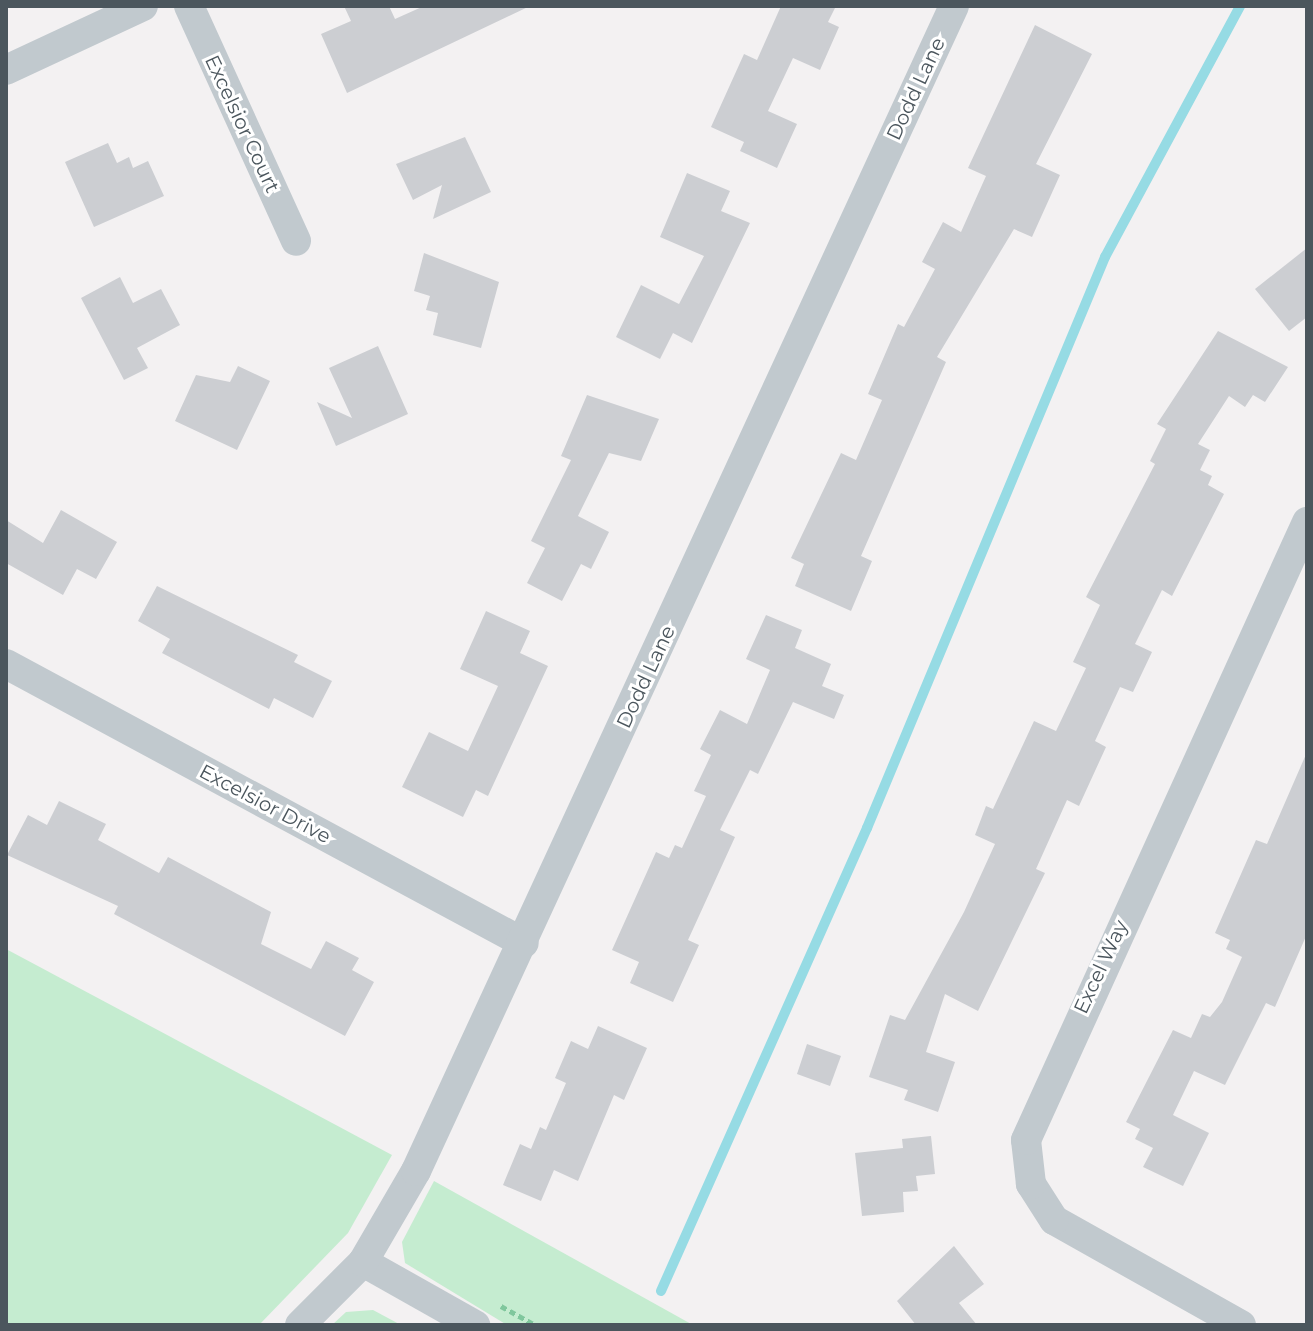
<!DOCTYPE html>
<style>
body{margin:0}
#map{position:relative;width:1313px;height:1331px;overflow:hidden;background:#f3f1f2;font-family:Montserrat,sans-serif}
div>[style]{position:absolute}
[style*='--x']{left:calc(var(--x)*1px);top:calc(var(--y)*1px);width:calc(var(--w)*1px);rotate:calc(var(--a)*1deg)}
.green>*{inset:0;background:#c5ecd0}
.stream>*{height:10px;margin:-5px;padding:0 5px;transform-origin:5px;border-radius:5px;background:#96dbe4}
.building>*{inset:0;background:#ccced2}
.path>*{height:5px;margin-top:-2.5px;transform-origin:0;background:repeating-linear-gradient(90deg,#80c79d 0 6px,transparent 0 10px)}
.minor>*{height:30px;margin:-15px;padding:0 15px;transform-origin:15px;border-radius:15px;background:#c1c9ce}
span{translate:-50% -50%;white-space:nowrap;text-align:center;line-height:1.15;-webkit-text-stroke:6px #fff;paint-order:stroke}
.street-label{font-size:20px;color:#4b565d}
.frame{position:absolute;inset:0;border:8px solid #4b565d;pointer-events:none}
</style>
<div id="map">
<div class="green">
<i style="clip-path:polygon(6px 949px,392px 1155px,348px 1233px,259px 1325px,6px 1325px)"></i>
<i style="clip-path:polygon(434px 1181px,693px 1325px,507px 1325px,405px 1263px,402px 1242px)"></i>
<i style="clip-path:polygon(373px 1310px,401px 1325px,332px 1325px,346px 1312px)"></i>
</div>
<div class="stream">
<i style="--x:661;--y:1291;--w:507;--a:-66.01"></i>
<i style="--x:867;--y:828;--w:619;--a:-67.37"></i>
<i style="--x:1105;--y:257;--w:285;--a:-61.7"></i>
</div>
<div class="building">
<i style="clip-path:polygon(344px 6px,389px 6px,395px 19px,424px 6px,530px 6px,347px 93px,321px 34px,351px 21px)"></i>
<i style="clip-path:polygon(781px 6px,836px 6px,828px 22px,839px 27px,820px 70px,793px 58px,768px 111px,797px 124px,777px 168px,740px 151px,744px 142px,711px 127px,744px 54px,757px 60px)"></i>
<i style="clip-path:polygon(1035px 25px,1092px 54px,1036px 164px,1060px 175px,1032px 237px,1014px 229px,937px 357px,946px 362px,861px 556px,872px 561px,851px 611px,795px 586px,804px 564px,791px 558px,841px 453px,856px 460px,882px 400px,868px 394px,898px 324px,904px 327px,935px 269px,922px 262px,943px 222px,961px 232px,986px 176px,968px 168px)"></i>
<i style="clip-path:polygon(465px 137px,491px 192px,433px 219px,442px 185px,413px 200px,396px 164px)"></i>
<i style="clip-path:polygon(108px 143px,117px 163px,129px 157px,133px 168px,148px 161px,164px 196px,94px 227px,65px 162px)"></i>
<i style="clip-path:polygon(687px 173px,730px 191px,721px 211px,750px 223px,692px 343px,673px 333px,660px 359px,616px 337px,641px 285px,679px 304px,704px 256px,660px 237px)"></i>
<i style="clip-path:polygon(1307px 248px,1307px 317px,1289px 331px,1255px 289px)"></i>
<i style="clip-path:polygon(424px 253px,499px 282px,481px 348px,433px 335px,438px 313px,426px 310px,430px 296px,414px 291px)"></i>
<i style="clip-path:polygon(120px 277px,133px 303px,161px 289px,180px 325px,137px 348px,148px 368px,124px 380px,81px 298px)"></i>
<i style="clip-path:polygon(1218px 331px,1288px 367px,1265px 402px,1253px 395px,1245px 407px,1229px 396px,1198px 444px,1210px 450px,1200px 470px,1212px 476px,1208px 485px,1224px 494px,1172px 596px,1162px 590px,1135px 644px,1152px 652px,1133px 692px,1120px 687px,1095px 741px,1106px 747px,1079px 806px,1067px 800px,1036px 869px,1045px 873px,978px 1011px,945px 994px,926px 1052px,955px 1062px,938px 1112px,904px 1100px,908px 1090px,869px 1077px,890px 1015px,905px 1020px,964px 912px,995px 844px,975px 835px,986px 806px,993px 809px,1034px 721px,1056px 731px,1086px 668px,1073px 662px,1100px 605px,1086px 597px,1155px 464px,1150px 461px,1166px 429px,1157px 424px)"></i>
<i style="clip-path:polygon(378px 346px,408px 414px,336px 446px,317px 402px,352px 418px,329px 368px)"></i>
<i style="clip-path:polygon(238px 366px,270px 381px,237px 450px,175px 421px,196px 375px,230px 382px)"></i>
<i style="clip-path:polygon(587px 395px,659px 419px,641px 461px,609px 453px,578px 516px,609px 532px,591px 569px,581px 564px,562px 601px,527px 583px,545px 548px,531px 541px,571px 460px,561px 456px)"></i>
<i style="clip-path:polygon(61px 510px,117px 542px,96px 579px,77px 569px,63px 595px,6px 563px,6px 520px,43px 543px)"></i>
<i style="clip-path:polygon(157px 586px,298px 655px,294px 662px,332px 681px,313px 718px,274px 698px,269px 709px,162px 653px,170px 639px,138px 621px)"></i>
<i style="clip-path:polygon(486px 611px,530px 631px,520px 653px,548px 666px,488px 796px,476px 790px,463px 817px,402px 787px,429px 732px,468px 751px,498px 686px,460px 669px)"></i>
<i style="clip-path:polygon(766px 615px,802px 630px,795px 648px,831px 664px,822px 686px,844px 695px,834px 719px,793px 702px,758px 774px,750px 770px,720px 830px,735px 837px,688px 940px,699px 945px,673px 1002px,630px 983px,639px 962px,612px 950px,656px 852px,669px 858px,675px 845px,682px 848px,706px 796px,694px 791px,711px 755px,700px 749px,720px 710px,747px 724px,770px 670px,746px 659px)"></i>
<i style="clip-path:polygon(1307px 752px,1307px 934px,1275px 1007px,1266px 1003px,1225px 1085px,1194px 1071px,1173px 1115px,1209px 1133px,1183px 1186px,1143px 1167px,1153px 1148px,1135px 1139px,1140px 1129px,1126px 1122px,1173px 1030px,1191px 1038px,1202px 1014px,1210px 1017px,1222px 1002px,1242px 957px,1226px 949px,1230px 940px,1215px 933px,1256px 840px,1267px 844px)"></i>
<i style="clip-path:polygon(59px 801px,106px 824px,98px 840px,159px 873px,168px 857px,271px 912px,261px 944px,311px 969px,326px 941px,359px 958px,352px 970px,374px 982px,345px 1036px,114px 914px,118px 906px,7px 855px,28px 815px,47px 825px)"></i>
<i style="clip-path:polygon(598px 1026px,647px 1048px,624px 1100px,614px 1095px,578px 1181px,554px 1170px,541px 1201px,503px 1185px,520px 1144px,531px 1149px,540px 1127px,546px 1130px,566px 1083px,555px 1078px,571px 1041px,588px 1049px)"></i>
<i style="clip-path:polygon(807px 1044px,841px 1056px,830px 1086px,797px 1074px)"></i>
<i style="clip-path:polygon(931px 1136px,935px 1174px,916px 1176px,918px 1191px,903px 1192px,904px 1212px,862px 1216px,855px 1153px,903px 1148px,902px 1139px)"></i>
<i style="clip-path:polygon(954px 1246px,984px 1284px,959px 1303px,977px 1325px,916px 1325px,897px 1301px)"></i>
</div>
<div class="path">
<i style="--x:501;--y:1306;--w:39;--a:29"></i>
</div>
<div class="minor">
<i style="--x:189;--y:6;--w:258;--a:65.5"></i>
<i style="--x:6;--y:70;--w:151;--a:-25"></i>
<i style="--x:6;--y:664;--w:588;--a:28.31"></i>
<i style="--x:363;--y:1262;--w:129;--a:29.4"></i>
<i style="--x:300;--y:1325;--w:89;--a:-45"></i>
<i style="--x:363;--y:1262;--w:105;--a:-59.8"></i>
<i style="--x:416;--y:1171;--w:1283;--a:-65.21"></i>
<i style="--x:1241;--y:1325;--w:214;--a:-150.7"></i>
<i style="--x:1054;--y:1220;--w:43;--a:-122.6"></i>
<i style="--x:1031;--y:1184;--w:44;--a:-96.5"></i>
<i style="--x:1026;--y:1140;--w:679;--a:-65.55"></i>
</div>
<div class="street-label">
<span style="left:916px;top:89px;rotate:-65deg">Dodd Lane</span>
<span style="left:242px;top:124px;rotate:65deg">Excelsior Court</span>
<span style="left:646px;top:677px;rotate:-65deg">Dodd Lane</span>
<span style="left:265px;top:804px;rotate:28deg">Excelsior Drive</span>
<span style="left:1101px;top:967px;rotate:-65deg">Excel Way</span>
</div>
<div class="frame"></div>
</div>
